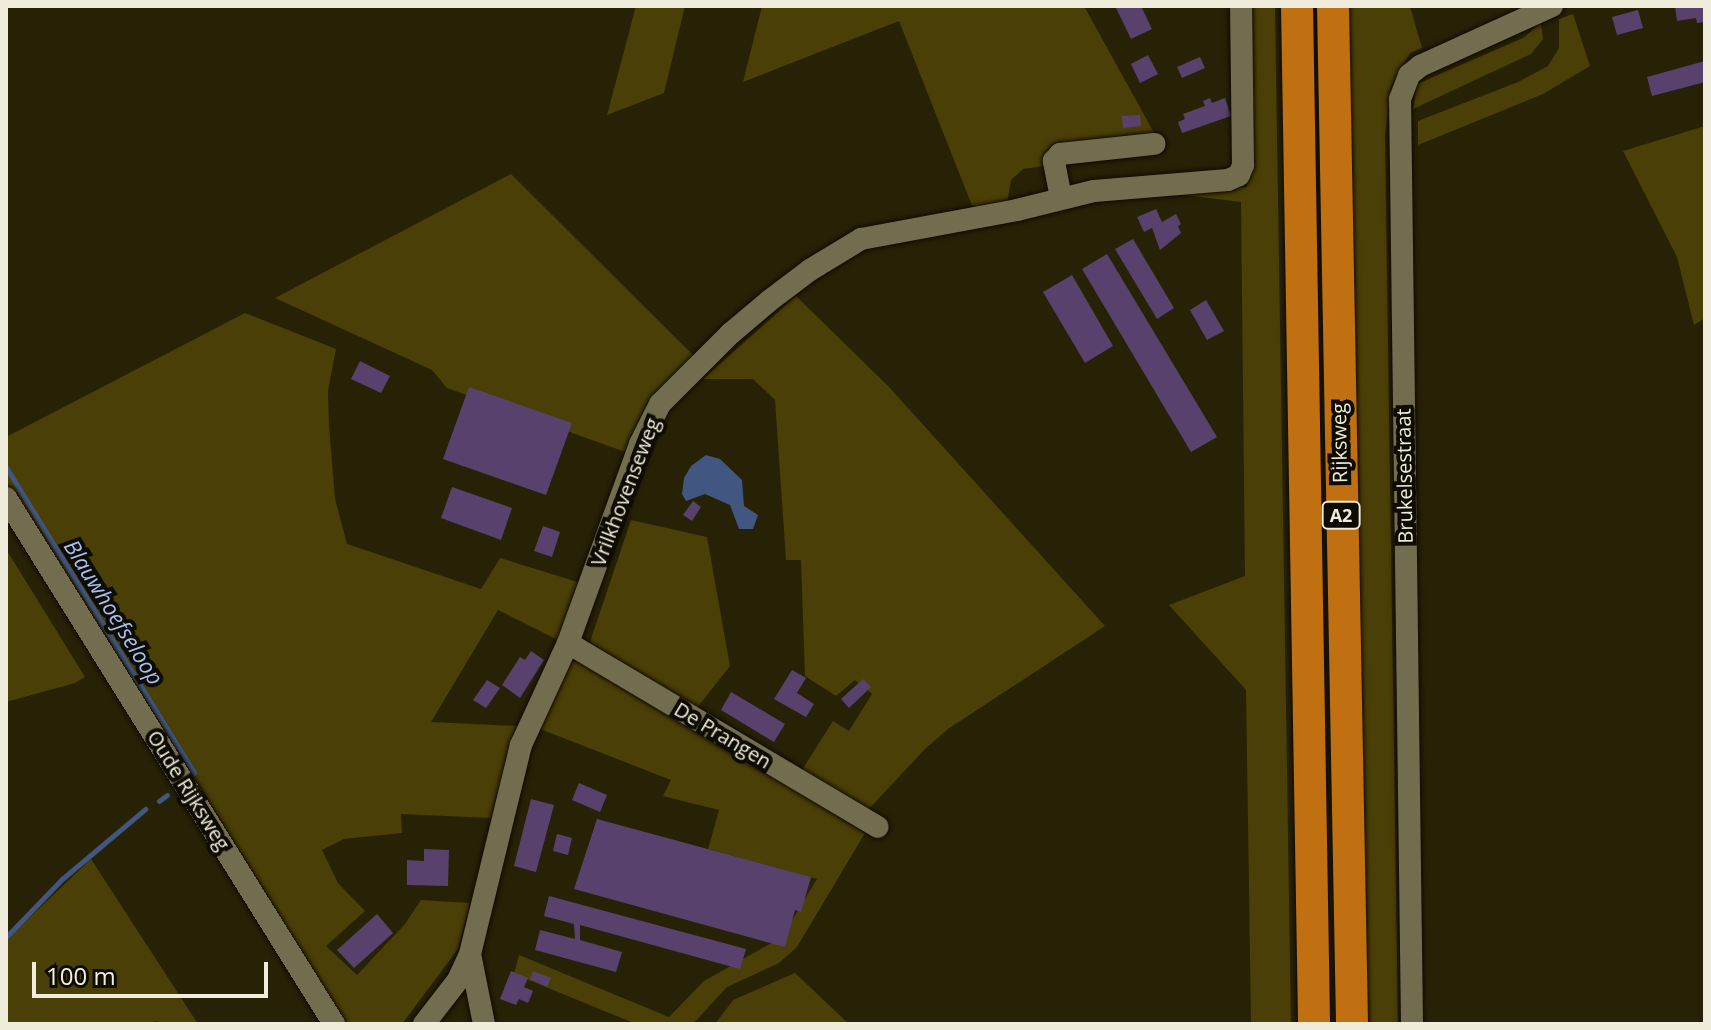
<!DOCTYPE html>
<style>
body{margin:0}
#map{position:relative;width:1711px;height:1030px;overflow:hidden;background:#272106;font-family:"Open Sans",sans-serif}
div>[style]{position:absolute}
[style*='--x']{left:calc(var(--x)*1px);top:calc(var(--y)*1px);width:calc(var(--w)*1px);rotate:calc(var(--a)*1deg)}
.green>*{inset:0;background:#4a3f06}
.water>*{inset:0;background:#415680}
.stream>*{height:5px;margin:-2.5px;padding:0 2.5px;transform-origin:2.5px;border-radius:2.5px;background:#415680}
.building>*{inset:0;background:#58426d}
.roads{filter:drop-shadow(0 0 2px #100a00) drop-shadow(0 0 2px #100a00)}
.minor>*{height:22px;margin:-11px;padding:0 11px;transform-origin:11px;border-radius:11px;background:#736d50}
.highway>*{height:32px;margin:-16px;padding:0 16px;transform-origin:16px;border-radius:16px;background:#c17011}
span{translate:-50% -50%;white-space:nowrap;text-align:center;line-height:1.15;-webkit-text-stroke:8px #0e0b02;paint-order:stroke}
.shield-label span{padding:2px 6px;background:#0e0b02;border:2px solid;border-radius:6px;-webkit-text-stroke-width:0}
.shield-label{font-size:18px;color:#f0eddc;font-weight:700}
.street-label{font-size:20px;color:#f0eddc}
.water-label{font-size:22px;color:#a5c0f6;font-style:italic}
.frame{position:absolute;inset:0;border:8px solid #f0eddc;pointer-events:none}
.scale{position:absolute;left:32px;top:962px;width:236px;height:36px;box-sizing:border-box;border:4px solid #f0eddc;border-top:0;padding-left:10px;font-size:24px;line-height:28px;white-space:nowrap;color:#f0eddc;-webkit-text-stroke:6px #0e0b02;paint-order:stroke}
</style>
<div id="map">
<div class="green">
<i style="clip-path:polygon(636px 6px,685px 6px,664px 93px,607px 115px)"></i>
<i style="clip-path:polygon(762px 6px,1084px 6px,1163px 149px,1023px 169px,1011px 180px,1007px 203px,973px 208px,899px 21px,743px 82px)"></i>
<i style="clip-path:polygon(1247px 6px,1275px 6px,1291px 1024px,1251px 1024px,1246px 690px,1169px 605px,1245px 576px,1241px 202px,1152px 191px,1247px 187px)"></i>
<i style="clip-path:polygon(1348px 6px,1410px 6px,1422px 48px,1410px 53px,1391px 86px,1385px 136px,1398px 1024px,1366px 1024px)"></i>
<i style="clip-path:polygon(1573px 14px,1590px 66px,1543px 94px,1418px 145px,1418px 121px,1518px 82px,1548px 66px,1559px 48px,1559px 19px)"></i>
<i style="clip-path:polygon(1541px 23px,1543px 39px,1531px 54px,1413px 109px,1417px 84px,1523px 38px)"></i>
<i style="clip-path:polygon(1705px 126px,1705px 318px,1694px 325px,1677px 257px,1623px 151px)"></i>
<i style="clip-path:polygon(511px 174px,696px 358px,631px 454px,447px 388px,432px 370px,275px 298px)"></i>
<i style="clip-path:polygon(796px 296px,889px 387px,1105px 626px,948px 729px,925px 749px,865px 813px,800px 773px,833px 721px,849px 731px,872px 694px,855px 680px,836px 696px,805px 676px,801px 560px,786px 560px,775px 400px,753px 379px,703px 379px)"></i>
<i style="clip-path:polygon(245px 313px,336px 349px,328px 391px,329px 425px,335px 499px,347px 544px,481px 589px,500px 558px,581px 583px,558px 640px,498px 610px,431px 722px,518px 726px,491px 818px,401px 814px,402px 833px,344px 839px,322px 850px,338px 883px,365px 911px,326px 946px,357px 975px,405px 924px,421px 900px,470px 903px,458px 949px,402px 1024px,342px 1024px,6px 487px,6px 437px)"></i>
<i style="clip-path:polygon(631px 520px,707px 537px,730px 666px,696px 709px,590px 642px)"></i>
<i style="clip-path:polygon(6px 549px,85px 677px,75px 683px,6px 702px)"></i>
<i style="clip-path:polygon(570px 651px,865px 833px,797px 947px,779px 963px,727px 987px,693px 1024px,636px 1024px,514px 974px,519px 955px,669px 1017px,704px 981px,782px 937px,817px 879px,708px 849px,719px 810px,663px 796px,671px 780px,535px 727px)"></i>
<i style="clip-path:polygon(91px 859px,198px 1024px,159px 1024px,157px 1021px,150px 1024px,6px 1024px,6px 940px)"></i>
<i style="clip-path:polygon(795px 973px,849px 1024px,715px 1024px,733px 1000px)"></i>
</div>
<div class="water">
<i style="clip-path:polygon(706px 455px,720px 459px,742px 480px,744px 506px,758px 515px,753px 529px,739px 529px,730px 505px,705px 494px,686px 501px,682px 494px,684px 478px,691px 466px)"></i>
</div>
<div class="stream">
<i style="--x:6;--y:467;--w:359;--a:58.4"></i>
<i style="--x:159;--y:801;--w:10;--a:-37"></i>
<i style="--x:6;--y:937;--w:81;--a:-46"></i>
<i style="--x:62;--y:879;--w:109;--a:-40.1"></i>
</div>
<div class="building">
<i style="clip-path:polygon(1120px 6px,1141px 6px,1152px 29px,1131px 39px,1116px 8px)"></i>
<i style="clip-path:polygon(1675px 6px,1703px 6px,1705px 22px,1697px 23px,1696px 18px,1677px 21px)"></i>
<i style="clip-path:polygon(1638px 10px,1643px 28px,1617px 35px,1612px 17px)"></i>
<i style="clip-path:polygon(1148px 55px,1158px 74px,1140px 83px,1131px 64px)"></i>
<i style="clip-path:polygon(1200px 57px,1205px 68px,1182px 78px,1177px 67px)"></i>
<i style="clip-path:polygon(1705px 61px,1705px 82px,1652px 96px,1647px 77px)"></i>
<i style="clip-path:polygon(1210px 98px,1212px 103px,1225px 98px,1231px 116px,1182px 133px,1178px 122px,1185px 119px,1183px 114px,1205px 106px,1203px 101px)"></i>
<i style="clip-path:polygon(1140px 115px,1141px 126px,1123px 128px,1122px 116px)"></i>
<i style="clip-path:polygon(1156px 209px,1162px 222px,1176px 214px,1181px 224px,1178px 226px,1181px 233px,1160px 250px,1152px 228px,1144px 232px,1137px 217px)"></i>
<i style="clip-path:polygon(1133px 239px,1174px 308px,1157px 319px,1115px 249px)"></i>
<i style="clip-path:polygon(1107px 254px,1217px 437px,1191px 452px,1082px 269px)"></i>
<i style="clip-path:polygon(1072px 275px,1113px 346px,1085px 363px,1043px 292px)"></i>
<i style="clip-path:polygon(1206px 300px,1224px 331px,1207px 340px,1190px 310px)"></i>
<i style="clip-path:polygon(360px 361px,390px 376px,381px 393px,351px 379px)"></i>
<i style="clip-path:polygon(469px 387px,572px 423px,546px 495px,443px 459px)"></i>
<i style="clip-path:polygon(452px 487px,512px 508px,501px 540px,441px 518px)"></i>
<i style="clip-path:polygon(693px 501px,701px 507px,692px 521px,683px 515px)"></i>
<i style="clip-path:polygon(543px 526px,560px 532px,552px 557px,534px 551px)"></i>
<i style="clip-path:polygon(531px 651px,544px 660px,520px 698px,502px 685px,520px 657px,525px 660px)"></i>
<i style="clip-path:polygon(792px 670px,806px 678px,797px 693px,814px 704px,806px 717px,774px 699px)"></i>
<i style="clip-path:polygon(863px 679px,871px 687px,849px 708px,841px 699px)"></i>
<i style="clip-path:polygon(487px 680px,500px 688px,486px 708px,473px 700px)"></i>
<i style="clip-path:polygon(731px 692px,785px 724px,774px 742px,721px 710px)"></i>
<i style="clip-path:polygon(579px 783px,607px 795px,600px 812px,572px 800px)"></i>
<i style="clip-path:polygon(531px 799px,554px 805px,536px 872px,514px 866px)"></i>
<i style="clip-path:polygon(597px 819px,811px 877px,801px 912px,795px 910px,785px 947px,574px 889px)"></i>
<i style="clip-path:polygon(557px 834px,572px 838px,568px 855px,553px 851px)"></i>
<i style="clip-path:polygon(424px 849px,449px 850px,448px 886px,407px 885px,407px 860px,424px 861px)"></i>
<i style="clip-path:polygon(549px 896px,746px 949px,740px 969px,580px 925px,580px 940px,622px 952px,616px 972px,535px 950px,540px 930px,575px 939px,574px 924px,544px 916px)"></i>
<i style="clip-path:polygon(377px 914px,393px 933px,354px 968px,337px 950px)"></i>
<i style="clip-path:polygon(511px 971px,528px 978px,524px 987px,533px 991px,528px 1003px,519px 999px,516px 1005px,500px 999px)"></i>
<i style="clip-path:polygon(533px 971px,551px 978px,547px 987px,530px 979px)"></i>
</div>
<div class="roads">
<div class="minor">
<i style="--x:1061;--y:198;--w:38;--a:-101"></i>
<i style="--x:1054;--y:161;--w:9;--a:-49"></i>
<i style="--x:1060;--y:154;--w:95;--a:-6.1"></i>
<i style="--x:6;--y:498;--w:620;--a:58.05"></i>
<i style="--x:568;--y:643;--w:360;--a:30.7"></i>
<i style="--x:424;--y:1024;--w:56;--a:-52.3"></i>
<i style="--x:458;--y:980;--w:26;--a:-65"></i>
<i style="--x:484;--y:1024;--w:71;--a:-101.3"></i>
<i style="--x:470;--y:954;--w:215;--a:-76.3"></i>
<i style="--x:521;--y:745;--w:112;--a:-65.3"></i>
<i style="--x:568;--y:643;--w:212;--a:-70.1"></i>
<i style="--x:640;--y:444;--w:45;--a:-63.4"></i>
<i style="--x:660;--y:404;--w:99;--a:-45"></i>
<i style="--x:730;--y:334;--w:51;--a:-40.2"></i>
<i style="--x:769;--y:301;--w:51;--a:-37.1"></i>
<i style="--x:810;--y:270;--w:60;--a:-31.3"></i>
<i style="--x:861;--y:239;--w:159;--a:-10.5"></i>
<i style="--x:1017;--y:210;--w:79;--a:-13.9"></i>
<i style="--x:1094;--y:191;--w:134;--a:-4.7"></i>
<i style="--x:1228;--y:180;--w:12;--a:-24"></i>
<i style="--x:1239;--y:175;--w:11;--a:-68"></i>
<i style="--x:1243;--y:165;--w:159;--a:-90.7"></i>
<i style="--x:1412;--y:1024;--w:925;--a:-90.74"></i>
<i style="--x:1400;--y:99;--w:26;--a:-69"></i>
<i style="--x:1409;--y:75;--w:14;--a:-39"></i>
<i style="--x:1420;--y:66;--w:145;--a:-24.4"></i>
</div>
<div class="highway">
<i style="--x:1297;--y:6;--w:1018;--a:89.04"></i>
<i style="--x:1333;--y:6;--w:1018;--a:88.93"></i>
</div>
</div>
<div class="shield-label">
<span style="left:1341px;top:515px">A2</span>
</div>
<div class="street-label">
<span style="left:1339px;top:443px;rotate:-91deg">Rijksweg</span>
<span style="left:1404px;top:476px;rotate:-91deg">Brukelsestraat</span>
<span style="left:625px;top:492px;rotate:-69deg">Vrilkhovenseweg</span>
<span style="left:723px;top:735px;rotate:31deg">De Prangen</span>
<span style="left:189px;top:790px;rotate:58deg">Oude Rijksweg</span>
</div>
<div class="water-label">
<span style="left:114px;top:612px;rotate:58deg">Blauwhoefseloop</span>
</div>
<div class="frame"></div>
<div class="scale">100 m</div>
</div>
